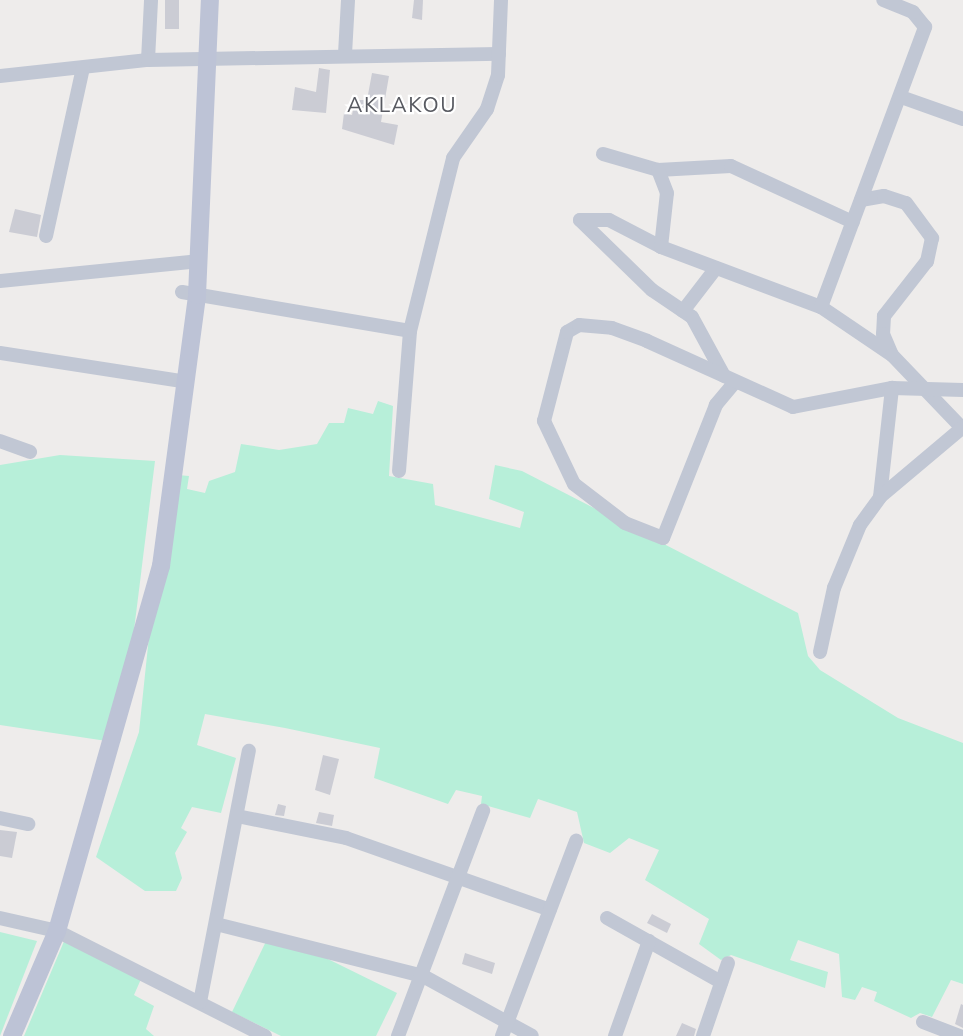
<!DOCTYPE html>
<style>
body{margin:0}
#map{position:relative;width:963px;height:1036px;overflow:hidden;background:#eeeceb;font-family:Mulish,sans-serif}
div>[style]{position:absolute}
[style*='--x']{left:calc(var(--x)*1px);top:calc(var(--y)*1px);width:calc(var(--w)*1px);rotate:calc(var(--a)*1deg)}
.green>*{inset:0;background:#b7efd9}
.building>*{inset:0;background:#cbccd4}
.street>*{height:14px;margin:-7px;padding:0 7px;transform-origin:7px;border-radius:7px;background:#c1c7d4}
.secondary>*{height:18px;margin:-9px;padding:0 9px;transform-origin:9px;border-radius:9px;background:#bdc3d6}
span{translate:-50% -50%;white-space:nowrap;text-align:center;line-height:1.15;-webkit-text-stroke:4.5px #fff;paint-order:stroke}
.quarter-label{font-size:21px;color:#585a61;letter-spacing:1.5px}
</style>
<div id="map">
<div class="green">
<i style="clip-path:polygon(378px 401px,393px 406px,389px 476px,433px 484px,435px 505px,520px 528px,524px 512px,489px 499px,495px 465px,522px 471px,798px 613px,808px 656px,820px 670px,898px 718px,963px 743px,963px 984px,951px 980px,932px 1017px,920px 1013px,911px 1018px,874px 1001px,877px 992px,862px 987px,855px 1000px,842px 997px,839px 954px,798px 940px,790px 960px,828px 972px,825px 988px,731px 955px,721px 960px,699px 944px,709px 919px,645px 880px,659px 850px,629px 838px,610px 853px,584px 843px,577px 812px,538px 799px,530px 818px,481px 804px,482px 796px,456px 790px,448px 804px,374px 778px,380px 748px,285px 728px,205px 714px,197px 745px,236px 758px,221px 813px,192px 807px,181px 828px,187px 832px,175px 853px,182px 878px,176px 891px,145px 891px,96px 857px,139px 732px,166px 474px,189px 476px,187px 489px,205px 493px,209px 481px,235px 472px,241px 444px,279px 450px,317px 444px,329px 423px,344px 423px,348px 408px,373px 414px)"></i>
<i style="clip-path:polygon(60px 455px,155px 461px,120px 743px,0 725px,0 465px)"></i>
<i style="clip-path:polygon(271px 931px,397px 993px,376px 1036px,281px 1036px,232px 1012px)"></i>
<i style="clip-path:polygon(0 932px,37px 941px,0 1036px)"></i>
<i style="clip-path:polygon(65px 939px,141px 979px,134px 995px,154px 1006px,146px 1029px,154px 1036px,24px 1036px)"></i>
</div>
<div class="building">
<i style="clip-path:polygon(165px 0,179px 0,179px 29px,165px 29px)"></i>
<i style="clip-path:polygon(414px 0,423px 0,422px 20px,412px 18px)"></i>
<i style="clip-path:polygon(319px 68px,330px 70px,326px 113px,292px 110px,295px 87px,316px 92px)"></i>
<i style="clip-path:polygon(372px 73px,389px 76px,381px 122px,398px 125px,394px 145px,342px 129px,344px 113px,352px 115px,355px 100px,367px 100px)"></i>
<i style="clip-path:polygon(15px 209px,41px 215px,37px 237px,9px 232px)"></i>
<i style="clip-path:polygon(323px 755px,339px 759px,330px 795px,315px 790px)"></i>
<i style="clip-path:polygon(278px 804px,286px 806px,284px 816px,275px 815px)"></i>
<i style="clip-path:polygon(319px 812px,334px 815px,332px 826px,316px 823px)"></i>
<i style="clip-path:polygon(0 830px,17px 832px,12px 858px,0 856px)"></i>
<i style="clip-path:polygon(652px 914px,671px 924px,667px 933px,647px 923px)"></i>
<i style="clip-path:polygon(465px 953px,495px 963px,492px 974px,462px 964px)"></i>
<i style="clip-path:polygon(961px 1004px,963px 1005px,963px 1028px,955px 1024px)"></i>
<i style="clip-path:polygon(682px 1023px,696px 1029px,694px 1036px,676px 1036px)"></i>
</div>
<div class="street">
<i style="--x:345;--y:54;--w:54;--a:-86.8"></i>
<i style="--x:148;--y:60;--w:60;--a:-87.1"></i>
<i style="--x:0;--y:76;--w:149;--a:-6.2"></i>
<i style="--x:148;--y:60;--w:351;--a:-1"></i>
<i style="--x:901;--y:97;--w:66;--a:19.5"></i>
<i style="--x:603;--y:154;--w:57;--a:16.2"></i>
<i style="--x:658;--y:170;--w:73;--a:-3.1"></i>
<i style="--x:731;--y:166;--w:134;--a:24.7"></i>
<i style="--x:861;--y:200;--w:23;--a:-10"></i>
<i style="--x:884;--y:196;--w:23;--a:18"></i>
<i style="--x:906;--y:203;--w:44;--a:53.4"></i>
<i style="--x:932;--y:238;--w:24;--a:102"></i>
<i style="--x:927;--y:261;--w:70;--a:128"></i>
<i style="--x:884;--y:316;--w:18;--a:93"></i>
<i style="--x:883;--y:334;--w:21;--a:67"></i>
<i style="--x:580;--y:220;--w:100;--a:44.2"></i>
<i style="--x:652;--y:290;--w:48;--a:34"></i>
<i style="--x:692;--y:317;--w:67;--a:61.5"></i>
<i style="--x:580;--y:220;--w:29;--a:0"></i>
<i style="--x:609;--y:220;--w:59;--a:27.4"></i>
<i style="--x:661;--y:247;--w:54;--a:-83.7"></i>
<i style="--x:667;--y:193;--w:25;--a:-111"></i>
<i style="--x:46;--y:236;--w:172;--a:-77.6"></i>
<i style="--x:661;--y:247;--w:171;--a:20.6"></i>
<i style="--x:821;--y:307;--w:86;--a:34.1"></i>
<i style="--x:892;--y:355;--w:101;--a:46.2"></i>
<i style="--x:0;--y:281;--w:201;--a:-5.7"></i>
<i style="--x:182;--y:292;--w:231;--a:9.7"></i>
<i style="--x:821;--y:307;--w:299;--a:-69.6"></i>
<i style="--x:925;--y:27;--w:19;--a:-129"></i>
<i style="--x:913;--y:12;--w:32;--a:-158"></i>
<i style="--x:683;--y:311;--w:54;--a:-52.5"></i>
<i style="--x:0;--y:353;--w:189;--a:8.8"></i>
<i style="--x:735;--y:382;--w:30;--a:130"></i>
<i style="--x:716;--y:405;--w:143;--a:111.7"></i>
<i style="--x:663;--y:538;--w:41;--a:-158.5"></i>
<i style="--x:625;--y:523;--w:64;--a:-142.6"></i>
<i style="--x:574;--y:484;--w:70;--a:-115.5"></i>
<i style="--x:544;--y:421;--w:92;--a:-75.5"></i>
<i style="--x:567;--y:332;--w:14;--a:-30"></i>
<i style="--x:579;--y:325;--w:33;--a:5"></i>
<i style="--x:612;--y:328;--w:37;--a:20"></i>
<i style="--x:647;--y:341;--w:160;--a:24.3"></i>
<i style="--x:793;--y:407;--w:101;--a:-10.9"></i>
<i style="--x:892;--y:388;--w:71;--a:1.6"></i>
<i style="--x:0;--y:441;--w:32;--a:20"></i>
<i style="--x:399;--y:471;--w:140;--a:-85.5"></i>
<i style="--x:410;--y:331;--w:178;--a:-76"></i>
<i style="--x:453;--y:158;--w:60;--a:-55.2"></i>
<i style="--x:487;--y:109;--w:36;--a:-72"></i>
<i style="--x:498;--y:75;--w:75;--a:-87.7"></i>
<i style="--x:880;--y:497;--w:110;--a:-83.7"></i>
<i style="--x:820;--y:652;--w:66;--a:-77.7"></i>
<i style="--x:834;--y:588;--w:68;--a:-67.6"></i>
<i style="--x:860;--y:525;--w:34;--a:-54"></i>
<i style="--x:880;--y:497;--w:109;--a:-40.1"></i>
<i style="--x:237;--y:816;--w:111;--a:11.4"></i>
<i style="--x:346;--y:838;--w:216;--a:19.4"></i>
<i style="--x:0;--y:818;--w:29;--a:12"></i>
<i style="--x:0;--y:918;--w:58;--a:12.8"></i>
<i style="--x:57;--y:931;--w:233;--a:26.8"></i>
<i style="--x:607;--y:918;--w:131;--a:29.3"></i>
<i style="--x:216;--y:924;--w:213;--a:14.1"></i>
<i style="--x:423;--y:976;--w:124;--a:28.8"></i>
<i style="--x:200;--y:1002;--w:256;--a:-79"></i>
<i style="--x:923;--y:1022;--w:40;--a:21"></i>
<i style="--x:398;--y:1036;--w:241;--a:-69.3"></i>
<i style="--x:502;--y:1036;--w:209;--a:-69.2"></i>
<i style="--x:615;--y:1036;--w:101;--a:-70.3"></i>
<i style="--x:703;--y:1036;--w:77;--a:-71.1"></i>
</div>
<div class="secondary">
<i style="--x:12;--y:1036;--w:114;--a:-66.8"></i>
<i style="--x:57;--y:931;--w:380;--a:-74.1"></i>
<i style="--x:161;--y:566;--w:273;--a:-82.4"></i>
<i style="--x:197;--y:295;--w:295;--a:-87.5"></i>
</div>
<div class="quarter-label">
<span style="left:402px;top:104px">AKLAKOU</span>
</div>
</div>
